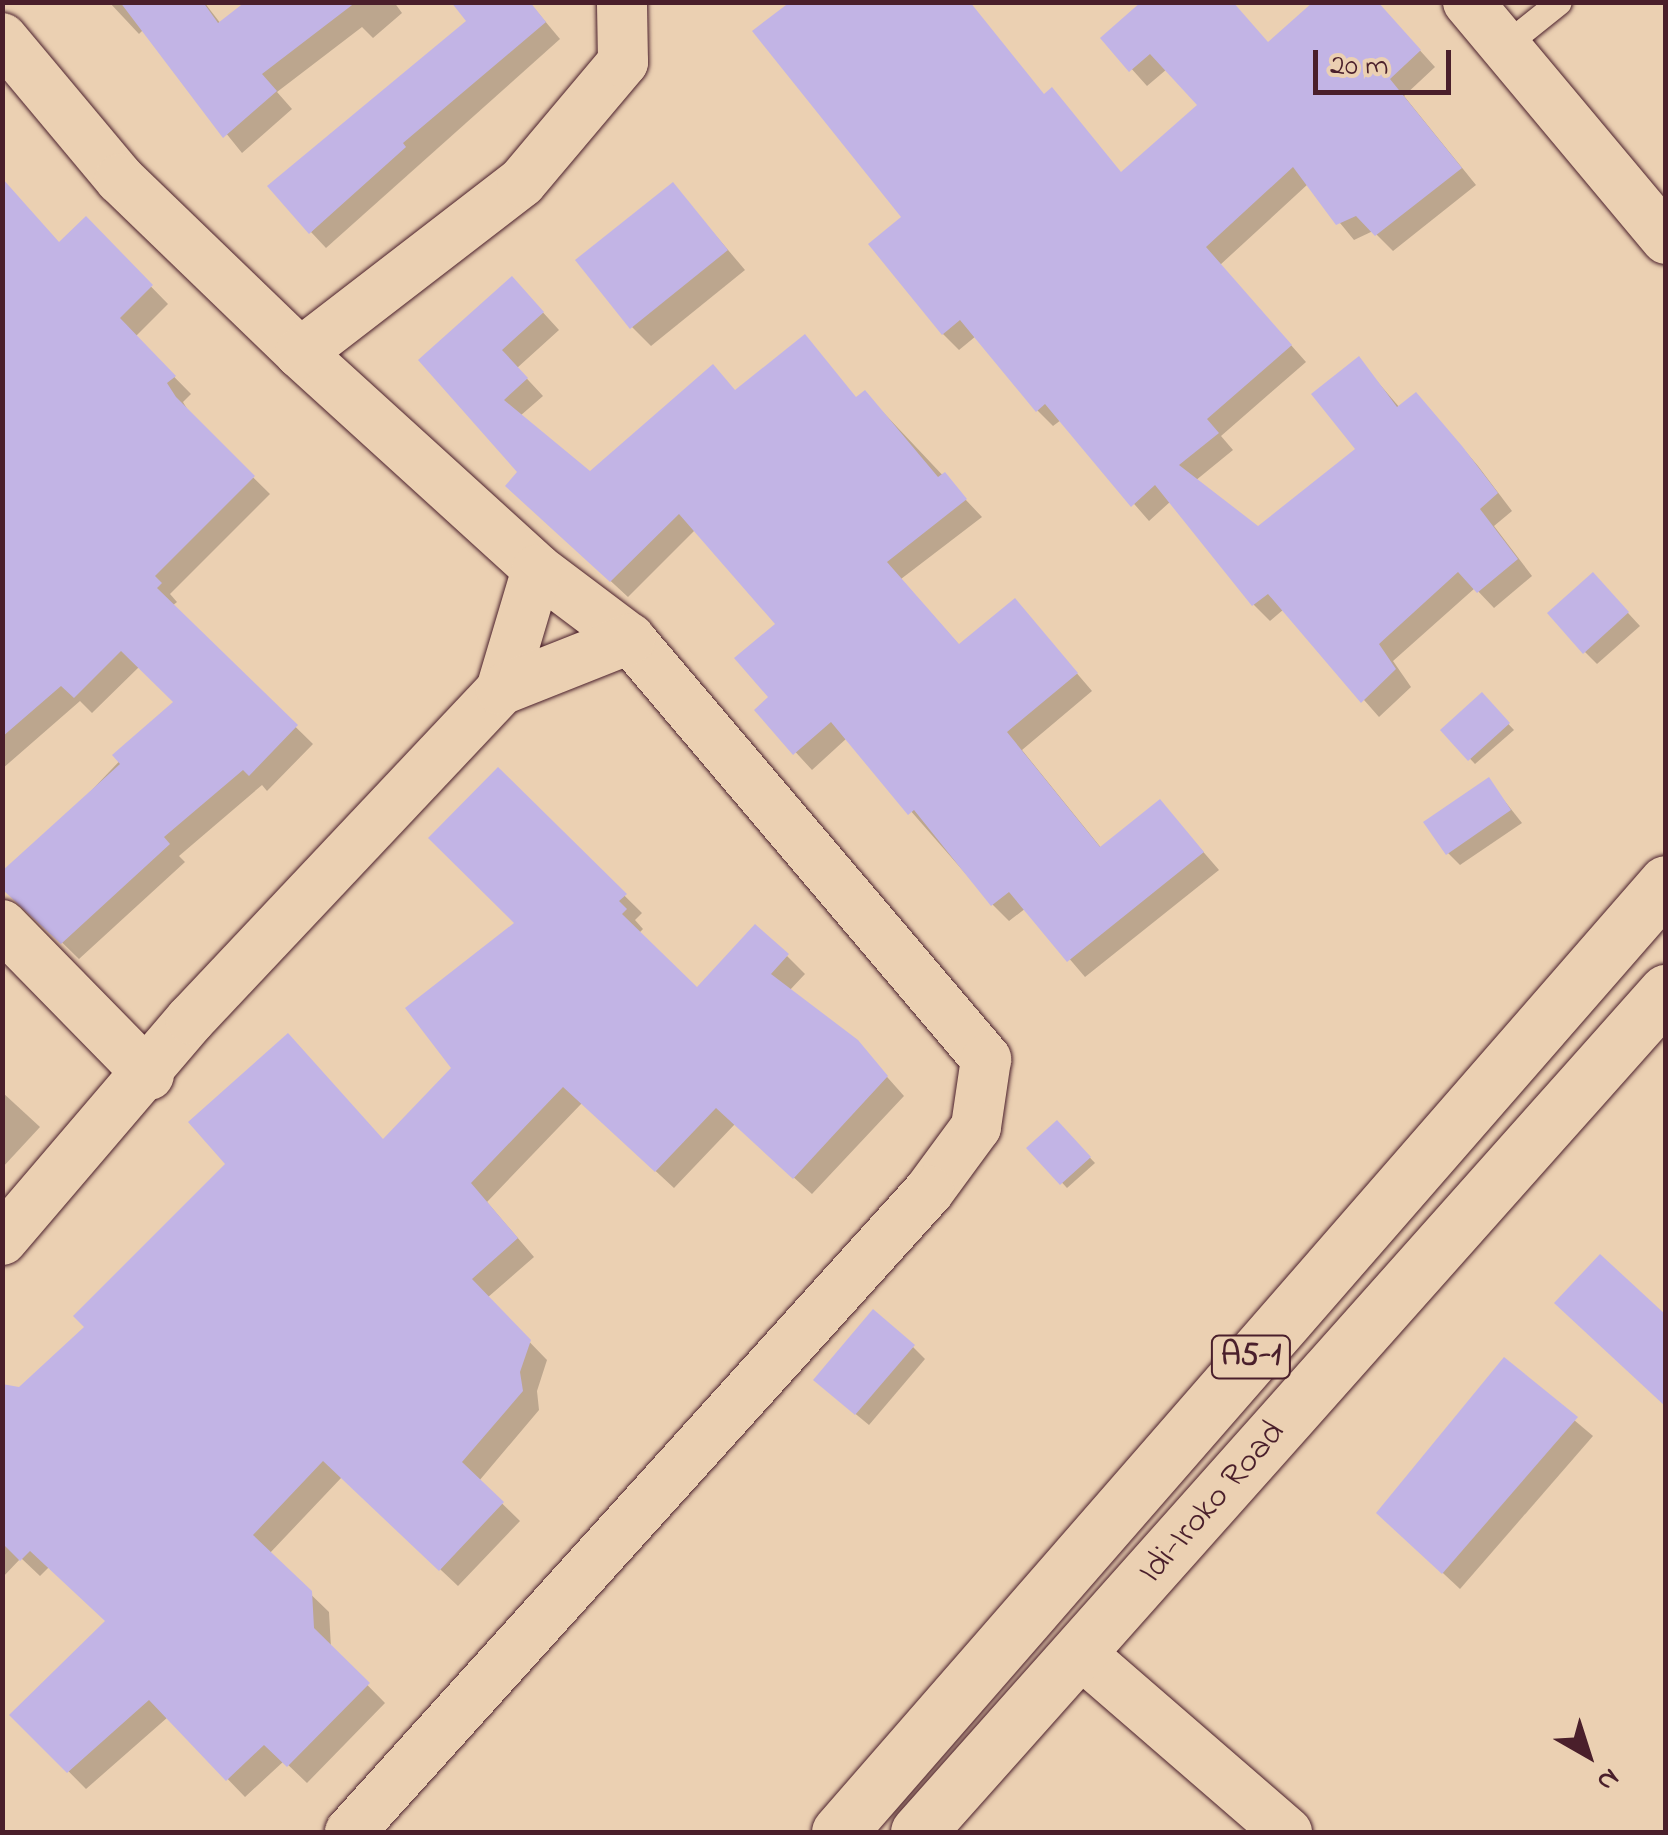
<!DOCTYPE html>
<style>
body{margin:0}
#map{position:relative;width:1668px;height:1835px;overflow:hidden;background:#ebd0b2;font-family:"Indie Flower",sans-serif}
div>[style]{position:absolute}
[style*='--x']{left:calc(var(--x)*1px);top:calc(var(--y)*1px);width:calc(var(--w)*1px);rotate:calc(var(--a)*1deg)}
.shadow>*{inset:0;background:#0003}
.building>*{inset:0;background:#c2b4e5}
.roads{filter:drop-shadow(0 0 2px #4a1f2b) drop-shadow(0 0 2px #4a1f2b)}
.lane>*{height:25px;margin:-12.5px;padding:0 12.5px;transform-origin:12.5px;border-radius:12.5px;background:#ebd0b2}
.street>*{height:50px;margin:-25px;padding:0 25px;transform-origin:25px;border-radius:25px;background:#ebd0b2}
.highway>*{height:55px;margin:-27.5px;padding:0 27.5px;transform-origin:27.5px;border-radius:27.5px;background:#ebd0b2}
span{translate:-50% -50%;white-space:nowrap;text-align:center;line-height:1.15;-webkit-text-stroke:8px #ebd0b2;paint-order:stroke}
.shield-label span{padding:2px 8px;background:#ebd0b2;border:2px solid;border-radius:8px;-webkit-text-stroke-width:0}
.shield-label{font-size:32px;color:#4a1f2b;font-weight:700}
.street-label{font-size:35px;color:#4a1f2b}
.frame{position:absolute;inset:0;border:5px solid #4a1f2b;pointer-events:none}
.north{position:absolute;left:1538px;top:1705px;width:100px;height:100px;-webkit-text-stroke:8px #ebd0b2;paint-order:stroke;rotate:141deg;font-size:28px;font-weight:700;line-height:40px;text-align:center;color:#4a1f2b}
.north::after{content:'';display:block;margin:auto;width:35px;height:45px;background:#4a1f2b;clip-path:polygon(50% 0,100% 100%,50% 72%,0 100%)}
.scale{position:absolute;left:1313px;top:50px;width:138px;height:45px;box-sizing:border-box;border:5px solid #4a1f2b;border-top:0;padding-left:12px;font-size:30px;line-height:35px;white-space:nowrap;color:#4a1f2b;-webkit-text-stroke:8px #ebd0b2;paint-order:stroke}
</style>
<div id="map">
<div class="shadow">
<i style="clip-path:polygon(109px 2px,204px 2px,221px 24px,257px 2px,394px 2px,402px 13px,373px 38px,362px 27px,277px 92px,292px 109px,242px 153px,143px 30px,139px 34px)"></i>
<i style="clip-path:polygon(529px 2px,560px 39px,326px 248px,311px 232px)"></i>
<i style="clip-path:polygon(1376px 2px,1435px 67px,1404px 96px,1476px 185px,1393px 251px,1373px 231px,1354px 240px,1308px 184px,1220px 265px,1306px 362px,1221px 436px,1233px 450px,1195px 481px,1258px 529px,1358px 449px,1358px 359px,1400px 408px,1432px 412px,1478px 466px,1512px 511px,1494px 526px,1532px 576px,1494px 608px,1475px 588px,1393px 661px,1411px 687px,1379px 717px,1284px 609px,1270px 621px,1254px 605px,1171px 501px,1149px 521px,1061px 420px,1053px 426px,1037px 410px,976px 336px,959px 350px,943px 334px,905px 217px,1045px 96px,1122px 174px,1200px 105px,1167px 69px,1147px 86px,1104px 38px,1269px 45px)"></i>
<i style="clip-path:polygon(2px 179px,60px 245px,86px 220px,168px 304px,135px 337px,191px 394px,183px 402px,192px 417px,270px 494px,170px 594px,177px 602px,172px 606px,313px 744px,267px 791px,262px 785px,179px 856px,185px 862px,79px 959px,2px 884px,176px 702px,140px 666px,92px 713px,80px 701px,2px 769px)"></i>
<i style="clip-path:polygon(673px 185px,745px 270px,651px 346px,632px 327px)"></i>
<i style="clip-path:polygon(528px 296px,559px 330px,517px 368px,543px 396px,520px 416px,590px 474px,737px 392px,858px 399px,881px 410px,982px 517px,901px 579px,960px 646px,1015px 601px,1092px 691px,1022px 750px,1102px 849px,1160px 802px,1219px 870px,1085px 977px,1026px 908px,1009px 921px,993px 905px,847px 738px,812px 770px,757px 710px,772px 698px,778px 625px,696px 529px,628px 597px,525px 502px,520px 472px,421px 360px)"></i>
<i style="clip-path:polygon(1605px 588px,1640px 626px,1597px 664px,1585px 652px)"></i>
<i style="clip-path:polygon(1482px 696px,1514px 730px,1475px 764px,1444px 731px)"></i>
<i style="clip-path:polygon(498px 771px,642px 913px,635px 920px,643px 929px,638px 934px,697px 991px,787px 956px,805px 974px,789px 991px,856px 1042px,904px 1096px,812px 1194px,735px 1124px,674px 1188px,582px 1103px,487px 1202px,534px 1257px,487px 1298px,547px 1360px,537px 1391px,539px 1410px,479px 1481px,520px 1521px,458px 1586px,342px 1477px,269px 1554px,329px 1612px,331px 1648px,385px 1703px,307px 1783px,284px 1761px,245px 1797px,168px 1717px,86px 1789px,13px 1715px,108px 1621px,49px 1567px,40px 1576px,21px 1558px,2px 1578px,2px 1387px,20px 1390px,384px 1142px,454px 1068px,517px 923px)"></i>
<i style="clip-path:polygon(1488px 780px,1522px 823px,1460px 865px,1448px 853px)"></i>
<i style="clip-path:polygon(2px 1092px,40px 1127px,2px 1168px)"></i>
<i style="clip-path:polygon(1057px 1123px,1095px 1163px,1067px 1188px,1030px 1148px)"></i>
<i style="clip-path:polygon(913px 1347px,925px 1359px,869px 1425px,829px 1392px)"></i>
<i style="clip-path:polygon(1504px 1361px,1593px 1436px,1460px 1589px,1396px 1529px)"></i>
</div>
<div class="building">
<i style="clip-path:polygon(120px 2px,203px 2px,218px 23px,245px 2px,356px 2px,262px 74px,277px 91px,223px 138px)"></i>
<i style="clip-path:polygon(451px 2px,530px 2px,546px 22px,403px 143px,406px 147px,309px 234px,267px 186px,466px 21px)"></i>
<i style="clip-path:polygon(790px 2px,970px 2px,1044px 94px,1052px 87px,1121px 172px,1197px 105px,1150px 54px,1129px 72px,1100px 38px,1141px 2px,1233px 2px,1268px 42px,1313px 2px,1378px 2px,1421px 50px,1390px 79px,1462px 168px,1375px 236px,1356px 216px,1336px 225px,1293px 167px,1206px 247px,1292px 345px,1207px 419px,1219px 433px,1179px 465px,1258px 526px,1355px 449px,1311px 394px,1359px 356px,1397px 407px,1416px 392px,1462px 446px,1498px 493px,1480px 509px,1518px 559px,1477px 593px,1458px 572px,1379px 644px,1396px 669px,1361px 703px,1268px 594px,1252px 606px,1155px 485px,1131px 507px,1045px 404px,1036px 412px,960px 320px,942px 335px,868px 244px,901px 217px,752px 31px)"></i>
<i style="clip-path:polygon(2px 178px,59px 242px,86px 216px,153px 285px,120px 318px,176px 376px,167px 383px,176px 397px,255px 476px,155px 576px,162px 583px,157px 588px,298px 725px,249px 776px,243px 770px,164px 837px,170px 844px,61px 944px,2px 889px,2px 871px,120px 764px,112px 755px,173px 702px,121px 651px,74px 698px,61px 686px,2px 737px)"></i>
<i style="clip-path:polygon(673px 182px,728px 250px,630px 329px,575px 260px)"></i>
<i style="clip-path:polygon(512px 276px,544px 312px,502px 350px,528px 378px,504px 400px,590px 471px,713px 364px,735px 390px,805px 334px,856px 397px,865px 390px,938px 477px,945px 472px,967px 499px,887px 562px,959px 644px,1015px 598px,1078px 673px,1007px 732px,1100px 847px,1160px 799px,1204px 852px,1067px 962px,1009px 892px,991px 906px,914px 810px,908px 815px,831px 722px,793px 755px,754px 710px,768px 697px,734px 658px,775px 624px,679px 514px,610px 582px,505px 486px,517px 472px,418px 360px)"></i>
<i style="clip-path:polygon(1593px 572px,1629px 612px,1583px 654px,1547px 613px)"></i>
<i style="clip-path:polygon(1482px 692px,1510px 723px,1468px 761px,1440px 730px)"></i>
<i style="clip-path:polygon(498px 767px,627px 894px,619px 901px,627px 909px,622px 914px,697px 987px,755px 924px,789px 954px,771px 974px,858px 1040px,888px 1076px,793px 1179px,716px 1108px,655px 1172px,563px 1087px,471px 1183px,518px 1238px,472px 1279px,531px 1340px,520px 1372px,523px 1391px,462px 1462px,504px 1502px,439px 1571px,323px 1461px,253px 1535px,312px 1591px,314px 1628px,370px 1683px,287px 1767px,264px 1745px,226px 1781px,149px 1700px,67px 1773px,9px 1715px,105px 1621px,30px 1551px,20px 1561px,2px 1543px,2px 1384px,19px 1387px,84px 1327px,73px 1316px,225px 1164px,188px 1122px,288px 1033px,383px 1139px,451px 1068px,405px 1008px,514px 923px,428px 838px)"></i>
<i style="clip-path:polygon(1489px 777px,1511px 810px,1446px 855px,1423px 822px)"></i>
<i style="clip-path:polygon(1057px 1120px,1091px 1157px,1060px 1185px,1026px 1148px)"></i>
<i style="clip-path:polygon(1600px 1254px,1666px 1315px,1666px 1407px,1554px 1303px)"></i>
<i style="clip-path:polygon(873px 1309px,915px 1345px,855px 1415px,813px 1380px)"></i>
<i style="clip-path:polygon(1504px 1357px,1578px 1417px,1442px 1574px,1376px 1513px)"></i>
</div>
<div class="roads">
<div class="lane">
<i style="--x:1504;--y:46;--w:70;--a:-38.7"></i>
</div>
<div class="street">
<i style="--x:1468;--y:2;--w:309;--a:50.1"></i>
<i style="--x:2;--y:38;--w:184;--a:50.1"></i>
<i style="--x:120;--y:179;--w:250;--a:44"></i>
<i style="--x:300;--y:353;--w:321;--a:42.3"></i>
<i style="--x:537;--y:569;--w:116;--a:37"></i>
<i style="--x:630;--y:639;--w:551;--a:49.71"></i>
<i style="--x:986;--y:1059;--w:69;--a:98.4"></i>
<i style="--x:976;--y:1127;--w:79;--a:126.3"></i>
<i style="--x:929;--y:1191;--w:864;--a:132.09"></i>
<i style="--x:300;--y:353;--w:280;--a:-37.6"></i>
<i style="--x:522;--y:182;--w:157;--a:-49.9"></i>
<i style="--x:623;--y:62;--w:60;--a:-91"></i>
<i style="--x:501;--y:690;--w:126;--a:-73.4"></i>
<i style="--x:2;--y:925;--w:210;--a:45.6"></i>
<i style="--x:2;--y:1240;--w:291;--a:-49.5"></i>
<i style="--x:191;--y:1019;--w:452;--a:-46.7"></i>
<i style="--x:501;--y:690;--w:139;--a:-21.6"></i>
<i style="--x:1080;--y:1653;--w:274;--a:40.9"></i>
</div>
<div class="highway">
<i style="--x:839;--y:1832;--w:1259;--a:-48.93"></i>
<i style="--x:918;--y:1832;--w:1125;--a:-48.32"></i>
</div>
</div>
<div class="shield-label">
<span style="left:1251px;top:1357px">A5-1</span>
</div>
<div class="street-label">
<span style="left:1213px;top:1503px;rotate:-49deg">Idi-Iroko Road</span>
</div>
<div class="frame"></div>
<div class="north">N</div>
<div class="scale">20 m</div>
</div>
